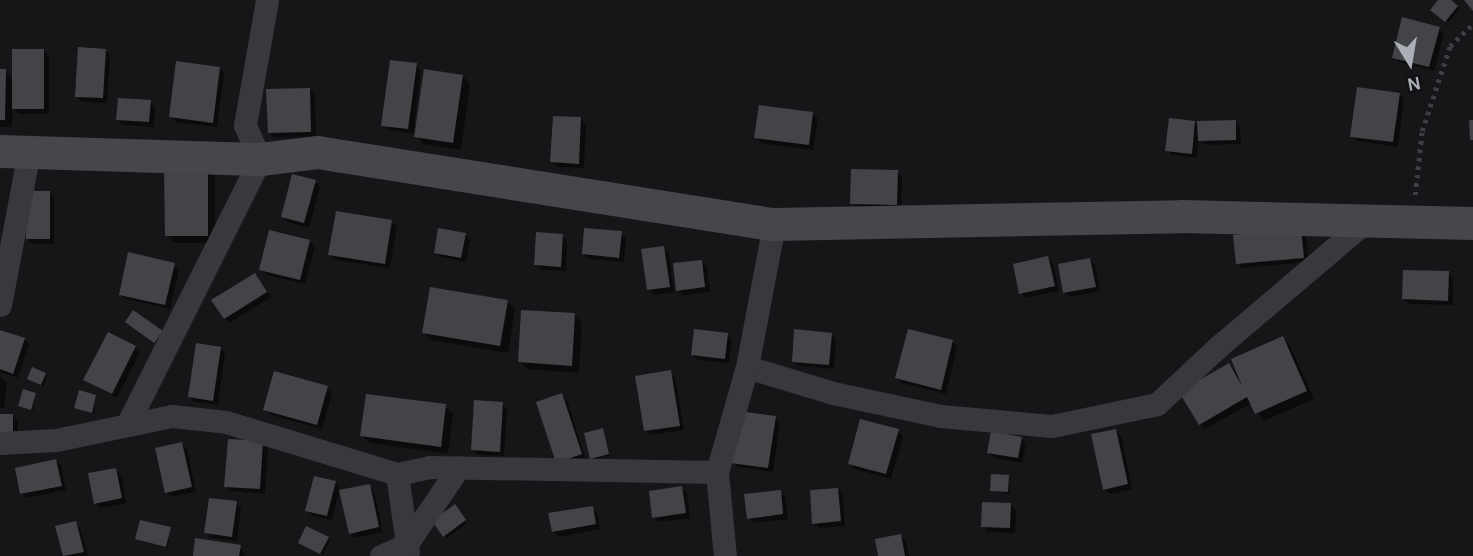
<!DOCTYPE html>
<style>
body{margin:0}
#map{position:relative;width:1473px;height:556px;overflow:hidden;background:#161618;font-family:Karla,sans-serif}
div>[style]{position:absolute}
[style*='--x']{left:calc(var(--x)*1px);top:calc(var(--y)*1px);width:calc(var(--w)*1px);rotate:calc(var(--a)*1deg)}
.shadow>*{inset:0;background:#0007}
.building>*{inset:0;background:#434448}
.path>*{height:4.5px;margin-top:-2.25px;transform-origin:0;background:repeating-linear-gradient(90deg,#3e3f44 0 3.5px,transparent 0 8.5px)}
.street>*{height:23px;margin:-11.5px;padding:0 11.5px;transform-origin:11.5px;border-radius:11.5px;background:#38383d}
.secondary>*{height:33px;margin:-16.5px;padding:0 16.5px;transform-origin:16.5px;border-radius:16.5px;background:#46474d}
span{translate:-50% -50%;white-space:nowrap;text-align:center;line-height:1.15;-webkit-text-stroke:5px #111113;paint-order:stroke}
.north{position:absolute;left:1375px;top:28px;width:70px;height:70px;-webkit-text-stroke:5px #111113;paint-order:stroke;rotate:169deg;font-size:19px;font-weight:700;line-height:28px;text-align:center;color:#a9aeb7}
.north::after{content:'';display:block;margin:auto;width:24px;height:32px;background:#a9aeb7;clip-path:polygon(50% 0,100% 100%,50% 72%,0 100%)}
</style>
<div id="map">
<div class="shadow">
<i style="clip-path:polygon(1440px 0,1449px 0,1459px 9px,1448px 23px,1432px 9px)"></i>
<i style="clip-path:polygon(1439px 28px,1444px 34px,1434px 71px,1399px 62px,1394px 57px)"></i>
<i style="clip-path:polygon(105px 50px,110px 56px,107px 103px,82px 102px,76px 96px)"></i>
<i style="clip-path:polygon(44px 51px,49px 56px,49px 114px,19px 114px,13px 107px,12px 127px,0 127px,0 71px,5px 71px,14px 80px)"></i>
<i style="clip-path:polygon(416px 65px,421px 70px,414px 125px,417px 125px,463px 76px,470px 84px,461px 150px,423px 144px,416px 134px,388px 130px,383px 125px)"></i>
<i style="clip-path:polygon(219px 68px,224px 74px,217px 127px,176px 122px,171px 116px)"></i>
<i style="clip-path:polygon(310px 90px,315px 95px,316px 136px,274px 138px,269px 132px)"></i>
<i style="clip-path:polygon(1399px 94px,1404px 99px,1398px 147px,1357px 141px,1352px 136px)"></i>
<i style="clip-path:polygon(150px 102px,155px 107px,154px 127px,123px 125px,118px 120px)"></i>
<i style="clip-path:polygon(812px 114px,818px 119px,813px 150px,761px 143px,756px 137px)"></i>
<i style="clip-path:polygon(581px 119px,586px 124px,584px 168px,557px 167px,552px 162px)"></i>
<i style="clip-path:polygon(1235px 121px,1240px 127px,1241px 144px,1205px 145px,1199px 139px,1197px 158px,1172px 155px,1167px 150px,1195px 123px,1199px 127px)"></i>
<i style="clip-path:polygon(207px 167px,215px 175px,215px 243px,175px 243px,167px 236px)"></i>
<i style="clip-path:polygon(897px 172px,902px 177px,901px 210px,857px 208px,852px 203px)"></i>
<i style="clip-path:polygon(315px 182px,320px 187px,309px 228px,288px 222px,283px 217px)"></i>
<i style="clip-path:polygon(49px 193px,54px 198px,54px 244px,32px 244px,27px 239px)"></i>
<i style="clip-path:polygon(391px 221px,397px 227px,390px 268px,335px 260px,330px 255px)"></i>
<i style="clip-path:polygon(621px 233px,626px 238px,624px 262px,589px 259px,584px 254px)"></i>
<i style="clip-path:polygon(465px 235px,470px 240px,466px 262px,441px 257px,436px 252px)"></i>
<i style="clip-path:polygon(1306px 235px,1308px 262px,1243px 268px,1237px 263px,1235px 236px)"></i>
<i style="clip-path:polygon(562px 236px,567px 241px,566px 271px,541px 270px,536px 265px)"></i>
<i style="clip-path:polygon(309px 241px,315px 247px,305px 284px,267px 275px,261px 269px)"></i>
<i style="clip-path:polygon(663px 248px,669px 253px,674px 292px,654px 295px,649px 289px)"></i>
<i style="clip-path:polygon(1047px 258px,1053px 263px,1059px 291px,1026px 298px,1021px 293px)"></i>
<i style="clip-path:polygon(1090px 260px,1095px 265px,1100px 291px,1070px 297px,1065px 292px)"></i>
<i style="clip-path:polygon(701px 261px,707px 267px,710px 292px,683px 295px,678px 290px)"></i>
<i style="clip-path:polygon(174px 265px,179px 270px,170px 309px,126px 299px,120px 294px)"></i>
<i style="clip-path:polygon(1448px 273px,1453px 278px,1453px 305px,1409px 304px,1404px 299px)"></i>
<i style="clip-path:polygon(255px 275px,271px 297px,230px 323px,225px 318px)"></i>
<i style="clip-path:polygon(507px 302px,515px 309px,508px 353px,431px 340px,424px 333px)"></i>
<i style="clip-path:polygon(574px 315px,582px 323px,579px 373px,527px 369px,519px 361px)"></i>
<i style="clip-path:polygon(0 332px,24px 339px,29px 344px,18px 378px,0 372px)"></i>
<i style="clip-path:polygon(831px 334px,836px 340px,834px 369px,799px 366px,793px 361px)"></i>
<i style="clip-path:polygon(727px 335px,732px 340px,729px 363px,698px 360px,693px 355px)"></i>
<i style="clip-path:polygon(1283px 338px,1290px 346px,1314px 399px,1264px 421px,1252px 403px,1205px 429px,1200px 424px,1229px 365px,1240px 377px)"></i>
<i style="clip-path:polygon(952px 342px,957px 347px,946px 394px,902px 383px,897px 378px)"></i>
<i style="clip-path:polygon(135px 348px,140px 353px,117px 398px,85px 380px)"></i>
<i style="clip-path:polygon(220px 348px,225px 353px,218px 405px,195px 402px,190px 397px)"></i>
<i style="clip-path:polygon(670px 372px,675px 378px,684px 430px,650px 435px,645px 430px)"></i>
<i style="clip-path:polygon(45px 375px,47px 377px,44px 386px,29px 379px)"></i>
<i style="clip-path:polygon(0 377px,7px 382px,4px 408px,0 407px)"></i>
<i style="clip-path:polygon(327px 388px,332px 393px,322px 429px,271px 415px,265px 409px)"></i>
<i style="clip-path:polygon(35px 395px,33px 411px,20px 405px)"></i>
<i style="clip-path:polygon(561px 395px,567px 400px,586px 460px,562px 467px)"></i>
<i style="clip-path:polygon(95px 396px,94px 414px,76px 407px)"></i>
<i style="clip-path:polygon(502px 404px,507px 409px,504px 456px,478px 455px,473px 450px)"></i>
<i style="clip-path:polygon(445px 406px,453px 414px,448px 454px,370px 443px,362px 436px)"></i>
<i style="clip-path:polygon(13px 415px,18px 421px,18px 439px,0 416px)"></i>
<i style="clip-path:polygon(775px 418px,780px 423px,773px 472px,738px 467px,732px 462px)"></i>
<i style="clip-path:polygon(602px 430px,610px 456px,594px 460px,592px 458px)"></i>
<i style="clip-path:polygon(898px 431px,903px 436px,891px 479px,855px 469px,850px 464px)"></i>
<i style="clip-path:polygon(1116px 431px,1121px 436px,1132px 489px,1110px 494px,1104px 489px)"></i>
<i style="clip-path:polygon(1021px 438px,1026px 444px,1022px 463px,994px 458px,989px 452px)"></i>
<i style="clip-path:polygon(262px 443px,268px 448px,265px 494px,231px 491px,226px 486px)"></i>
<i style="clip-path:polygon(181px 444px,187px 449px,196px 492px,171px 497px,166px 492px)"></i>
<i style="clip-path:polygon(56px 461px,61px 466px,66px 490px,27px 498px,21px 493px)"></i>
<i style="clip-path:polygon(116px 470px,121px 475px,126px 503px,101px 508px,95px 503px)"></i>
<i style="clip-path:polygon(1009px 477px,1010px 494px,992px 491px)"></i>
<i style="clip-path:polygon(335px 482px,340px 488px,332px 520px,312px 516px,307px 511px)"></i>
<i style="clip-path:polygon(369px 485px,374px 491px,383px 532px,355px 538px,350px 533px)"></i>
<i style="clip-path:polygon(682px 488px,687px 494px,690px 518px,659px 522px,654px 517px)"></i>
<i style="clip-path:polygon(837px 489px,843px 495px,845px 526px,819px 528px,814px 523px)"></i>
<i style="clip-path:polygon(780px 492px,785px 497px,788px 519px,754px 523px,749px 518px)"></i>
<i style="clip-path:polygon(236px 503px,241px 508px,237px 541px,211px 538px,206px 532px)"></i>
<i style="clip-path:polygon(1011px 505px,1016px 510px,1015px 533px,988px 532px,983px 526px)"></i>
<i style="clip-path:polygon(592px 507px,597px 513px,600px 529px,559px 537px,553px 531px)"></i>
<i style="clip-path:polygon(457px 509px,467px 523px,447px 538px,434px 522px)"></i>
<i style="clip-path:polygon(75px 523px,80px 528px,88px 556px,64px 556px,57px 528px)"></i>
<i style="clip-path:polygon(170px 529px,168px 548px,137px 539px)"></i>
<i style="clip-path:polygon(900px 536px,906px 541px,909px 556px,880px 556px)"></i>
<i style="clip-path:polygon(328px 538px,330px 541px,322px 555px,302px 544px)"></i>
<i style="clip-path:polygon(240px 547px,245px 556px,195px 556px)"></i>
</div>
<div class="building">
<i style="clip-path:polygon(1438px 0,1451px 0,1458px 6px,1445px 22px,1430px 10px)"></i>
<i style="clip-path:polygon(1464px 0,1473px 0,1473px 11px)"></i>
<i style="clip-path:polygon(1402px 17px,1440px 27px,1429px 67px,1392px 58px)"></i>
<i style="clip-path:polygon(78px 47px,106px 49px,103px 98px,75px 97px)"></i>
<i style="clip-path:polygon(12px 49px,44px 49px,44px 109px,12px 109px)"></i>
<i style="clip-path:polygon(390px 60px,417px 63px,408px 129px,381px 126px)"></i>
<i style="clip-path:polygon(176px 61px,220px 67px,213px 123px,169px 117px)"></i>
<i style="clip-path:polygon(0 69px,6px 69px,5px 120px,0 120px)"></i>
<i style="clip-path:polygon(424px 69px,463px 75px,453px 143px,414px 137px)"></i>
<i style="clip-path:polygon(1357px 87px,1400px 93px,1393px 142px,1350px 137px)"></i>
<i style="clip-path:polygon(310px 88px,311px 132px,268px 133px,266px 89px)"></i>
<i style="clip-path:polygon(118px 98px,151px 100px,149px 122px,116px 120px)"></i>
<i style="clip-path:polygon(759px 105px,813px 112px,809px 145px,754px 138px)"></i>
<i style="clip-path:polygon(553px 116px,581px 117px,579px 164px,550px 162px)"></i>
<i style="clip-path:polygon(1169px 118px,1195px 121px,1192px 154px,1165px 151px)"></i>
<i style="clip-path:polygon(1236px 120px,1236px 140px,1198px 141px,1197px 121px)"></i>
<i style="clip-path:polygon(1469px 120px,1473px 120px,1473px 140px,1470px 140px)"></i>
<i style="clip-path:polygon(208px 165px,208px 236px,165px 236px,164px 166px)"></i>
<i style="clip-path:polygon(851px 169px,898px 170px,897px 205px,850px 204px)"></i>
<i style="clip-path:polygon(292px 174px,316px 180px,304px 223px,281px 217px)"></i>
<i style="clip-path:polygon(26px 191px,50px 191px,50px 239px,26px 239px)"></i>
<i style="clip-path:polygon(336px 211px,392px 220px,385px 264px,328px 255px)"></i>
<i style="clip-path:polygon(438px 228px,466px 233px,461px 258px,434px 253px)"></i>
<i style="clip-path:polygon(584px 228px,622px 231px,619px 258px,582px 254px)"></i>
<i style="clip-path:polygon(1301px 228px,1304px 258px,1236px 264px,1233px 235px)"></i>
<i style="clip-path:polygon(269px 230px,310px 240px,300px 280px,259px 270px)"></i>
<i style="clip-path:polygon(536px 232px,563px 234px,561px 267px,534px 265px)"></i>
<i style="clip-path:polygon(664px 246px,670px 287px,647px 290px,641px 249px)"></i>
<i style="clip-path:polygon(128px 252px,175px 263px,165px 305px,119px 295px)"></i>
<i style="clip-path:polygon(1048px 256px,1055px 286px,1019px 294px,1013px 264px)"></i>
<i style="clip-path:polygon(1090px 258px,1096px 287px,1063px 293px,1058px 264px)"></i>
<i style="clip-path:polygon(702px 260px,705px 287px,676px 291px,673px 263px)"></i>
<i style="clip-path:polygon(1403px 270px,1449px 271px,1448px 301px,1402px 299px)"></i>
<i style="clip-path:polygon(255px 273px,267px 292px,224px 319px,211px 300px)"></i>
<i style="clip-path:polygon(430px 287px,508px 300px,500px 346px,422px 333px)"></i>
<i style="clip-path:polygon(133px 310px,163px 331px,154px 343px,125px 322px)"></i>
<i style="clip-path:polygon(521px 310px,575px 313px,572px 366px,518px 362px)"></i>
<i style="clip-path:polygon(694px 329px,728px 333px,725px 359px,691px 355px)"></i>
<i style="clip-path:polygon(794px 329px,832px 333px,829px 365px,792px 362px)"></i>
<i style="clip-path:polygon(908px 329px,953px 340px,941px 390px,895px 378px)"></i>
<i style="clip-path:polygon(0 330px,25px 338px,13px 374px,0 369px)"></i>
<i style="clip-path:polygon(108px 332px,136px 346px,112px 394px,83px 380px)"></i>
<i style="clip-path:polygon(1283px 336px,1307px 391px,1255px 414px,1247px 397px,1199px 425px,1179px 392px,1229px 363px,1242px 386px,1231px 359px)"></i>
<i style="clip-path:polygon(196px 343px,221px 347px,213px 401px,188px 397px)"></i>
<i style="clip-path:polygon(32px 367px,46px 373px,41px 385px,27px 379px)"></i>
<i style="clip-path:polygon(671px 370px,680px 426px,644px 431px,635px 376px)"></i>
<i style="clip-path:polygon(274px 371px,328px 386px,317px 425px,263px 410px)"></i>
<i style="clip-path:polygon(23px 389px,36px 393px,31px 410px,18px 406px)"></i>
<i style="clip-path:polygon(79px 390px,96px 395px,92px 413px,74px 408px)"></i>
<i style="clip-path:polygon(562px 393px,582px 454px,556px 463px,536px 402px)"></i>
<i style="clip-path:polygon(366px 394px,446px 404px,441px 447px,360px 436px)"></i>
<i style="clip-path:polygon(474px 400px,503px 402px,500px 452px,471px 450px)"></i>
<i style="clip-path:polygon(738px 411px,776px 416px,768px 468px,730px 463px)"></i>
<i style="clip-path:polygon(0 414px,13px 414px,13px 434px,0 434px)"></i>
<i style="clip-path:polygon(860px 419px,899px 429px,886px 474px,848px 464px)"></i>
<i style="clip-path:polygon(603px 428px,609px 454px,590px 459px,584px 433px)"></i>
<i style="clip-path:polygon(1116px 429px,1128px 484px,1103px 490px,1091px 434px)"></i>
<i style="clip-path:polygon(991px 431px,1022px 437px,1018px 458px,987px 453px)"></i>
<i style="clip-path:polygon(228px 439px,263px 441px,260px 489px,224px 487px)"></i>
<i style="clip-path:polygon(182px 442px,192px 487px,165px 493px,155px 448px)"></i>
<i style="clip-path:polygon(56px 459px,62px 486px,20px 494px,15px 468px)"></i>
<i style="clip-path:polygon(116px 468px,122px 498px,94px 504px,88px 473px)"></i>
<i style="clip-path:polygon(991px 474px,1009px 475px,1008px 492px,990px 491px)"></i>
<i style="clip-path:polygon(314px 476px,336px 481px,327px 516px,305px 511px)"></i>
<i style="clip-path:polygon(370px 484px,379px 527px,349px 534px,339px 490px)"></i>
<i style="clip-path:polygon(682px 486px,686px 513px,652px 518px,649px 491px)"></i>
<i style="clip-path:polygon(838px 488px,841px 521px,812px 524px,810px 490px)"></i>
<i style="clip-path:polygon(781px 490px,783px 514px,747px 519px,744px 494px)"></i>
<i style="clip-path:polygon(209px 498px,237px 501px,232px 537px,204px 533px)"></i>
<i style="clip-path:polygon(982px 502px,1011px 503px,1010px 528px,981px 527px)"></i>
<i style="clip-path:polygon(455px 504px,466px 520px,443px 537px,432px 521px)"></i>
<i style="clip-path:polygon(593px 506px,596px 524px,552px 532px,548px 513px)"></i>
<i style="clip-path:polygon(140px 520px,171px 527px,166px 547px,135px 539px)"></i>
<i style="clip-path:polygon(76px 521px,84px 552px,63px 556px,55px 526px)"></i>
<i style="clip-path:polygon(306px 526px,329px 537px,320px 554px,298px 543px)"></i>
<i style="clip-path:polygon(901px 534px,905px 556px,878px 556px,875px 539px)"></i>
<i style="clip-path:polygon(195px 538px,241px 545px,239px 556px,193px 556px)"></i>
</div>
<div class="path">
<i style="--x:1415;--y:195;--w:64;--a:-83.8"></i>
<i style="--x:1422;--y:131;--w:89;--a:-71.8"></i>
<i style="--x:1450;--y:46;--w:32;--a:-44"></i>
</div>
<div class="street">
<i style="--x:0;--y:305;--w:156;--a:-79.3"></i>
<i style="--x:747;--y:367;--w:90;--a:16.8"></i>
<i style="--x:833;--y:393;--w:109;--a:12.1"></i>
<i style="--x:940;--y:416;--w:112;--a:5.1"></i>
<i style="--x:1052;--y:426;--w:107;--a:-11.8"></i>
<i style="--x:1157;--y:404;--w:85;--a:-43.1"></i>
<i style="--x:1219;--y:346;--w:192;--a:-40.3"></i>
<i style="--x:128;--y:423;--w:295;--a:-63.4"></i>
<i style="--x:260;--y:159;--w:37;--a:-114"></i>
<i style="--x:245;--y:125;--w:127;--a:-80"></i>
<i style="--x:0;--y:443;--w:56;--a:-3.1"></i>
<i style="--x:56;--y:440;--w:118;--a:-11.7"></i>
<i style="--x:172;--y:416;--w:54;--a:6.3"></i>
<i style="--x:226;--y:422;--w:179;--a:16.9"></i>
<i style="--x:397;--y:474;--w:33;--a:-12"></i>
<i style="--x:429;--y:467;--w:288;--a:1"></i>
<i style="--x:717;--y:472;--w:109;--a:-74.1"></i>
<i style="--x:747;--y:367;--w:146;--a:-79.3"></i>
<i style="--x:717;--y:472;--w:84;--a:84.6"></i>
<i style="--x:397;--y:474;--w:78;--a:81.9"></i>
<i style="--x:381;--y:556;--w:27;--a:-24"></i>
<i style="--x:406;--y:545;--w:94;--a:-55.8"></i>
</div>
<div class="secondary">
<i style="--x:0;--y:151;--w:260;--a:1.8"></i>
<i style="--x:260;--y:159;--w:57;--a:-7"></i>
<i style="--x:317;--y:152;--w:463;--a:9"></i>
<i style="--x:774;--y:224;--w:408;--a:-1.1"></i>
<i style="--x:1182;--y:216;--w:291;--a:1.4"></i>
</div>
<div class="north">N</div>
</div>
